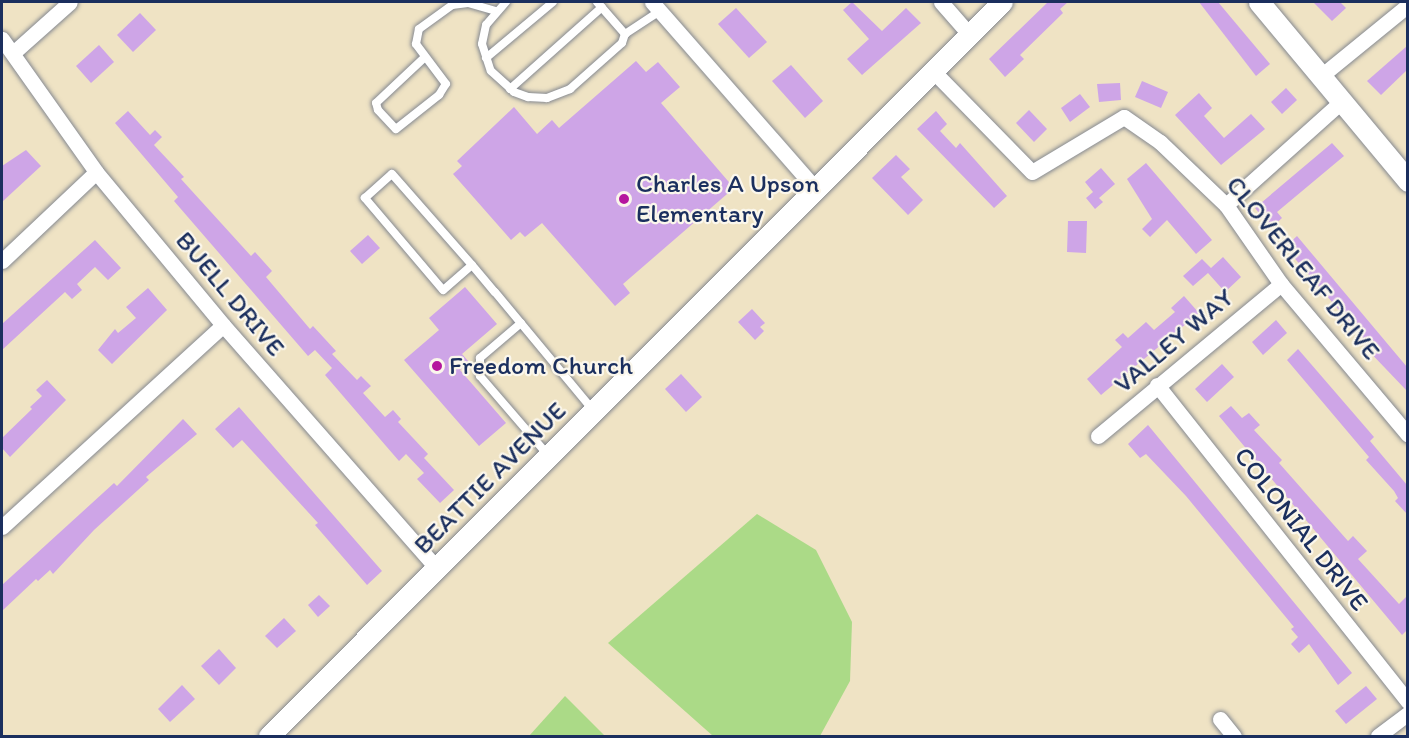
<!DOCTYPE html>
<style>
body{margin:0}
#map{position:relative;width:1409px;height:738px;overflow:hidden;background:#efe3c4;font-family:Itim,sans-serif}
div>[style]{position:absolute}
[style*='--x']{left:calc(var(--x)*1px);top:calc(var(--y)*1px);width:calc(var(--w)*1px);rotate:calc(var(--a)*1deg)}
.green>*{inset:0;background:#abda87}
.building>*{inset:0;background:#cea5e7}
.roads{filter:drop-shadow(0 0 2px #858991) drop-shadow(0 0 2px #858991)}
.lane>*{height:8px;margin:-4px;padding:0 4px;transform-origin:4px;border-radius:4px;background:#fff}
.street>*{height:15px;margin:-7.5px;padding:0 7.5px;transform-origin:7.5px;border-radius:7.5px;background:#fff}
.secondary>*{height:21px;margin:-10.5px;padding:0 10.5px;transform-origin:10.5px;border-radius:10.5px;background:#fff}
.dots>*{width:16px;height:16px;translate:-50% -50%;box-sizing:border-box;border:3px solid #fbf7ec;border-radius:50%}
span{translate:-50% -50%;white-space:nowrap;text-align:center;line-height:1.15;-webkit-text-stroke:4.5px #fbf7ec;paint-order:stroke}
.poi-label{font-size:26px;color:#1b2f5e}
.left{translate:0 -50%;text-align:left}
.street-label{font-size:26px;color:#1b2f5e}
.frame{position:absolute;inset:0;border:3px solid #1b2f5e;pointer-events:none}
</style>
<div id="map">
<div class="green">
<i style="clip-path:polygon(757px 514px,816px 550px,852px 622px,850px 681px,820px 736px,713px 736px,608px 643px)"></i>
<i style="clip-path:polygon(565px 696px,605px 736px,529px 736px)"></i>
</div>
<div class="building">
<i style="clip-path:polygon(852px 2px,882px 31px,906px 8px,921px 23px,862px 75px,847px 59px,869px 39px,843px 10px)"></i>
<i style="clip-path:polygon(1048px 2px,1068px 2px,1060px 9px,1063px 13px,1020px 55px,1024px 59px,1005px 77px,989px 59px)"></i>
<i style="clip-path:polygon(1199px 2px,1218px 2px,1270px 64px,1256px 76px)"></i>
<i style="clip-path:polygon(1313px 2px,1340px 2px,1346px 8px,1332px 21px)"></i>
<i style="clip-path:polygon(736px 8px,767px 42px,749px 58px,718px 24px)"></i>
<i style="clip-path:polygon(140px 13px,156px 30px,133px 52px,117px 35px)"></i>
<i style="clip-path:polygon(99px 45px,114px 62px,91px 83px,76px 66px)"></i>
<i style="clip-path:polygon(1407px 46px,1407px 70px,1381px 95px,1367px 81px)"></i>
<i style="clip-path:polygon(636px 61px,646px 72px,658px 62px,680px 87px,661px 103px,734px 188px,623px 284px,630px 293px,615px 306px,542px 223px,525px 237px,520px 232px,511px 240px,453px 174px,462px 166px,457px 161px,514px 107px,537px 134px,552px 120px,559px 128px)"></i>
<i style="clip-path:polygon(791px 65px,823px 101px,805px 118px,772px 81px)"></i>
<i style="clip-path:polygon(1142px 81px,1168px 92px,1161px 108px,1135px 97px)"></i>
<i style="clip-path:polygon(1120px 83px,1121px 100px,1099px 102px,1097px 84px)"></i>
<i style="clip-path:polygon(1286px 88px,1297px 100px,1282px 114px,1271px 102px)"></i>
<i style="clip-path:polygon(1199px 93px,1212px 108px,1204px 116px,1224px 138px,1251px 114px,1265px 129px,1221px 165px,1175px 115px)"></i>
<i style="clip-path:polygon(1080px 94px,1090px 107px,1070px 122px,1061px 108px)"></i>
<i style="clip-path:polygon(1029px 110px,1047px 129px,1034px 142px,1016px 123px)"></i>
<i style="clip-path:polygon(128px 111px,150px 135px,155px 130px,162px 137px,154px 145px,184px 177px,181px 179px,251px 256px,255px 252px,272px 271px,266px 277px,310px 329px,313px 326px,336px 351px,332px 354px,357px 380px,361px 376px,371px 386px,363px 393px,385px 417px,393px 410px,401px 419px,398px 422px,428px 454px,424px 458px,454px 490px,440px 503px,417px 479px,424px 473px,406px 454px,399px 461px,386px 446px,325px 375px,332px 368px,315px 350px,308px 356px,174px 201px,178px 197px,115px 123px)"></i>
<i style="clip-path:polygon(936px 111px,947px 124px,940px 131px,956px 148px,960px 143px,1007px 196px,994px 208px,917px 129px)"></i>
<i style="clip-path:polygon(1332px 143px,1344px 156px,1277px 212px,1282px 218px,1271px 228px,1255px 208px)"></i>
<i style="clip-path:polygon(26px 150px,41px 166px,2px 202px,2px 166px)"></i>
<i style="clip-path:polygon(896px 155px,910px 169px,901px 177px,923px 200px,908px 215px,872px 178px)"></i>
<i style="clip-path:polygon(1146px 163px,1212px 240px,1196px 254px,1167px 220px,1150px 237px,1142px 229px,1152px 219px,1127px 179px)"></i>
<i style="clip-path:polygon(1101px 168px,1115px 184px,1099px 198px,1103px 202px,1095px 209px,1086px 198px,1093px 192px,1085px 182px)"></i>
<i style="clip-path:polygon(1068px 221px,1087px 221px,1086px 253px,1067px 252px)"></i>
<i style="clip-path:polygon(368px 235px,380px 248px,362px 264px,350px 251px)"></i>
<i style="clip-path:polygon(1297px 236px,1407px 367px,1407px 391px,1364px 346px,1367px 343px,1285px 247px)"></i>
<i style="clip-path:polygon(95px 240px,121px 268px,108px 280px,95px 267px,77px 284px,82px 290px,72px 299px,65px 292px,2px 350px,2px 324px)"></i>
<i style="clip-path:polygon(1223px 257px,1241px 277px,1225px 292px,1208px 273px,1193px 286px,1183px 276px,1202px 259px,1211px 268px)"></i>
<i style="clip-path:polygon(465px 287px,497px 324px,462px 354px,469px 362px,460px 370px,506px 423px,479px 446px,404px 360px,439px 330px,429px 318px)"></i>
<i style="clip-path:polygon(148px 288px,167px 310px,112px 364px,98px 350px,115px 329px,118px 333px,136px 318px,126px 307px)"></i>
<i style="clip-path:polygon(1184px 296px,1199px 313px,1101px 395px,1087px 379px,1122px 347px,1115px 340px,1123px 333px,1128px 338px,1146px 322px,1154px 330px,1175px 312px,1171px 308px)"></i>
<i style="clip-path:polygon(752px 309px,765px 323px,760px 327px,764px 331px,755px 340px,738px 322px)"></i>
<i style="clip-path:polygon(1276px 320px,1287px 333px,1263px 355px,1252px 342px)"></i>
<i style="clip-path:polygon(1298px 349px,1374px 437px,1370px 441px,1407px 485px,1407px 514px,1395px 501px,1398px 498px,1394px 491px,1366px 460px,1369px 457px,1287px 360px)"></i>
<i style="clip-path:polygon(1222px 364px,1234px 377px,1207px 402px,1195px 389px)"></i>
<i style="clip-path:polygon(681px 374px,702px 397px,686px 412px,665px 389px)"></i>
<i style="clip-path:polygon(47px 380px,66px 400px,10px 457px,2px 448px,2px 438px,32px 409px,30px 407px,42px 396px,36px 390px)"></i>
<i style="clip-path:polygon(1231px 406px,1242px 418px,1249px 413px,1260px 425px,1254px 430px,1282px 460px,1279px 463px,1348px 541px,1353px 536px,1367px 551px,1358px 559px,1399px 604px,1407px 596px,1407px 630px,1402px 635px,1219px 416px)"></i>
<i style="clip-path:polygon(239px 407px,382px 571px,367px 585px,315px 525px,318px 523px,242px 440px,233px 448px,215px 429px)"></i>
<i style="clip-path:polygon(183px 419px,197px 434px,146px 477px,149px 480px,94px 530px,53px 574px,50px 570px,38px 581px,36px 579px,2px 611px,2px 585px,114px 483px,117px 486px)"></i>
<i style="clip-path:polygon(1148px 425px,1352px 673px,1338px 685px,1309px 644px,1299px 653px,1291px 644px,1298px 637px,1291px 629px,1294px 627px,1186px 496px,1146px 454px,1140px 458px,1128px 444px)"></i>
<i style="clip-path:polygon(319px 595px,330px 606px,318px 617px,308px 605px)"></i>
<i style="clip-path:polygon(284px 618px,296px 631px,277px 648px,265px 636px)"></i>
<i style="clip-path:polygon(219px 649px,236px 668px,219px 685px,201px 666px)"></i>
<i style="clip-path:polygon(182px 685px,195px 699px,170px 722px,158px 709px)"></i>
<i style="clip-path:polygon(1366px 686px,1377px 699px,1346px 724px,1335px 711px)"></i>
</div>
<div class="roads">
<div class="lane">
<i style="--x:506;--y:2;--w:30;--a:131"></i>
<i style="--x:486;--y:25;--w:19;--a:102"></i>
<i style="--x:482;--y:44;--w:28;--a:72"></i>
<i style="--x:491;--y:71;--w:31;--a:42"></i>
<i style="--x:514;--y:92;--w:15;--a:20"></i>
<i style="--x:528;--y:97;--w:19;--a:3"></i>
<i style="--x:547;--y:98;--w:25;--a:-21"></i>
<i style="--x:570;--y:89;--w:69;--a:-41.5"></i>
<i style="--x:622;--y:43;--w:9;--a:-72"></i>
<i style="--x:597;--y:2;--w:43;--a:48.8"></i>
<i style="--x:625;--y:34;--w:42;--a:-33.3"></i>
<i style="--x:425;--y:57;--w:67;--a:136.8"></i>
<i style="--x:376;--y:103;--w:7;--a:74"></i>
<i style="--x:378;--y:110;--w:26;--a:47"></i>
<i style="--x:396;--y:129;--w:55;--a:-38.3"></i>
<i style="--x:439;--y:95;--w:13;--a:-58"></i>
<i style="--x:446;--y:84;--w:50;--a:-126.9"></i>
<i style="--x:416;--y:44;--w:15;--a:-79"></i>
<i style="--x:419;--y:29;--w:41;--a:-36"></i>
<i style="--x:452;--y:5;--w:16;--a:-7"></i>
<i style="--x:468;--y:3;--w:29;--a:16"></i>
<i style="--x:486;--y:58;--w:87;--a:-39.9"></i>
<i style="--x:510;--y:89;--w:123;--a:-41.7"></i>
<i style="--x:472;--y:265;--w:38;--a:139"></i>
<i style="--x:443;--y:290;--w:121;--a:-130.3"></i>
<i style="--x:365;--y:198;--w:36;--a:-42"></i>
<i style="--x:392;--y:174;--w:121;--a:48.7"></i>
<i style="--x:472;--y:265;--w:35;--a:50"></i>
<i style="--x:495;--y:292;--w:153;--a:50.3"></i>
<i style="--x:521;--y:323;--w:54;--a:139.5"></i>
<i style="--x:480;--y:358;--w:18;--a:90"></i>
<i style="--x:480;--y:376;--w:104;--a:49.3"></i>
</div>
<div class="street">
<i style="--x:652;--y:2;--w:247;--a:48.8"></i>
<i style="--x:941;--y:2;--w:43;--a:48.8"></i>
<i style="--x:2;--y:39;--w:163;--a:54.7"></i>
<i style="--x:96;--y:172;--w:199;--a:50.3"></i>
<i style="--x:223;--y:325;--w:325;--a:48.7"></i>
<i style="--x:13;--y:53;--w:76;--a:-41.8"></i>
<i style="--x:933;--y:71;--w:141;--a:45.6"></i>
<i style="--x:1032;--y:172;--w:107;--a:-30.9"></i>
<i style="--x:1124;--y:117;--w:44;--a:34.8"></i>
<i style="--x:1160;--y:142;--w:91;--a:43.7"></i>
<i style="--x:1226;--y:205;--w:96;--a:55.2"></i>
<i style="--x:1281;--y:284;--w:197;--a:49.9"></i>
<i style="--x:1321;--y:76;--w:112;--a:-39.2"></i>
<i style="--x:1226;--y:205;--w:156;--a:-41.9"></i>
<i style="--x:2;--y:261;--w:129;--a:-43.4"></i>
<i style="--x:1157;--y:385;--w:404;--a:51.6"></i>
<i style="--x:1098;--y:436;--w:238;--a:-39.7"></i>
<i style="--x:2;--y:527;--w:299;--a:-42.4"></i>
<i style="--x:1220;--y:719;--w:22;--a:51"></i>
<i style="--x:1378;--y:736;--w:38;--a:-37"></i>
</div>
<div class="secondary">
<i style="--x:1259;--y:2;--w:233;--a:50.2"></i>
<i style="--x:269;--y:736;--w:1037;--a:-45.04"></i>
</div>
</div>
<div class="dots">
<i style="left:624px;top:199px;background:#b5179e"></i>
<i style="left:437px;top:366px;background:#b5179e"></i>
</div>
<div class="poi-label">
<span class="left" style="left:636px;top:199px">Charles A Upson<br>Elementary</span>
<span class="left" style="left:449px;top:366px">Freedom Church</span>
</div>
<div class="street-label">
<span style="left:1303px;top:268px;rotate:51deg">CLOVERLEAF DRIVE</span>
<span style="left:230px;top:294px;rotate:50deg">BUELL DRIVE</span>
<span style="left:1174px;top:341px;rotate:-40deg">VALLEY WAY</span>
<span style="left:490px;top:478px;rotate:-45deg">BEATTIE AVENUE</span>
<span style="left:1301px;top:529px;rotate:52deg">COLONIAL DRIVE</span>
</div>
<div class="frame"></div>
</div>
